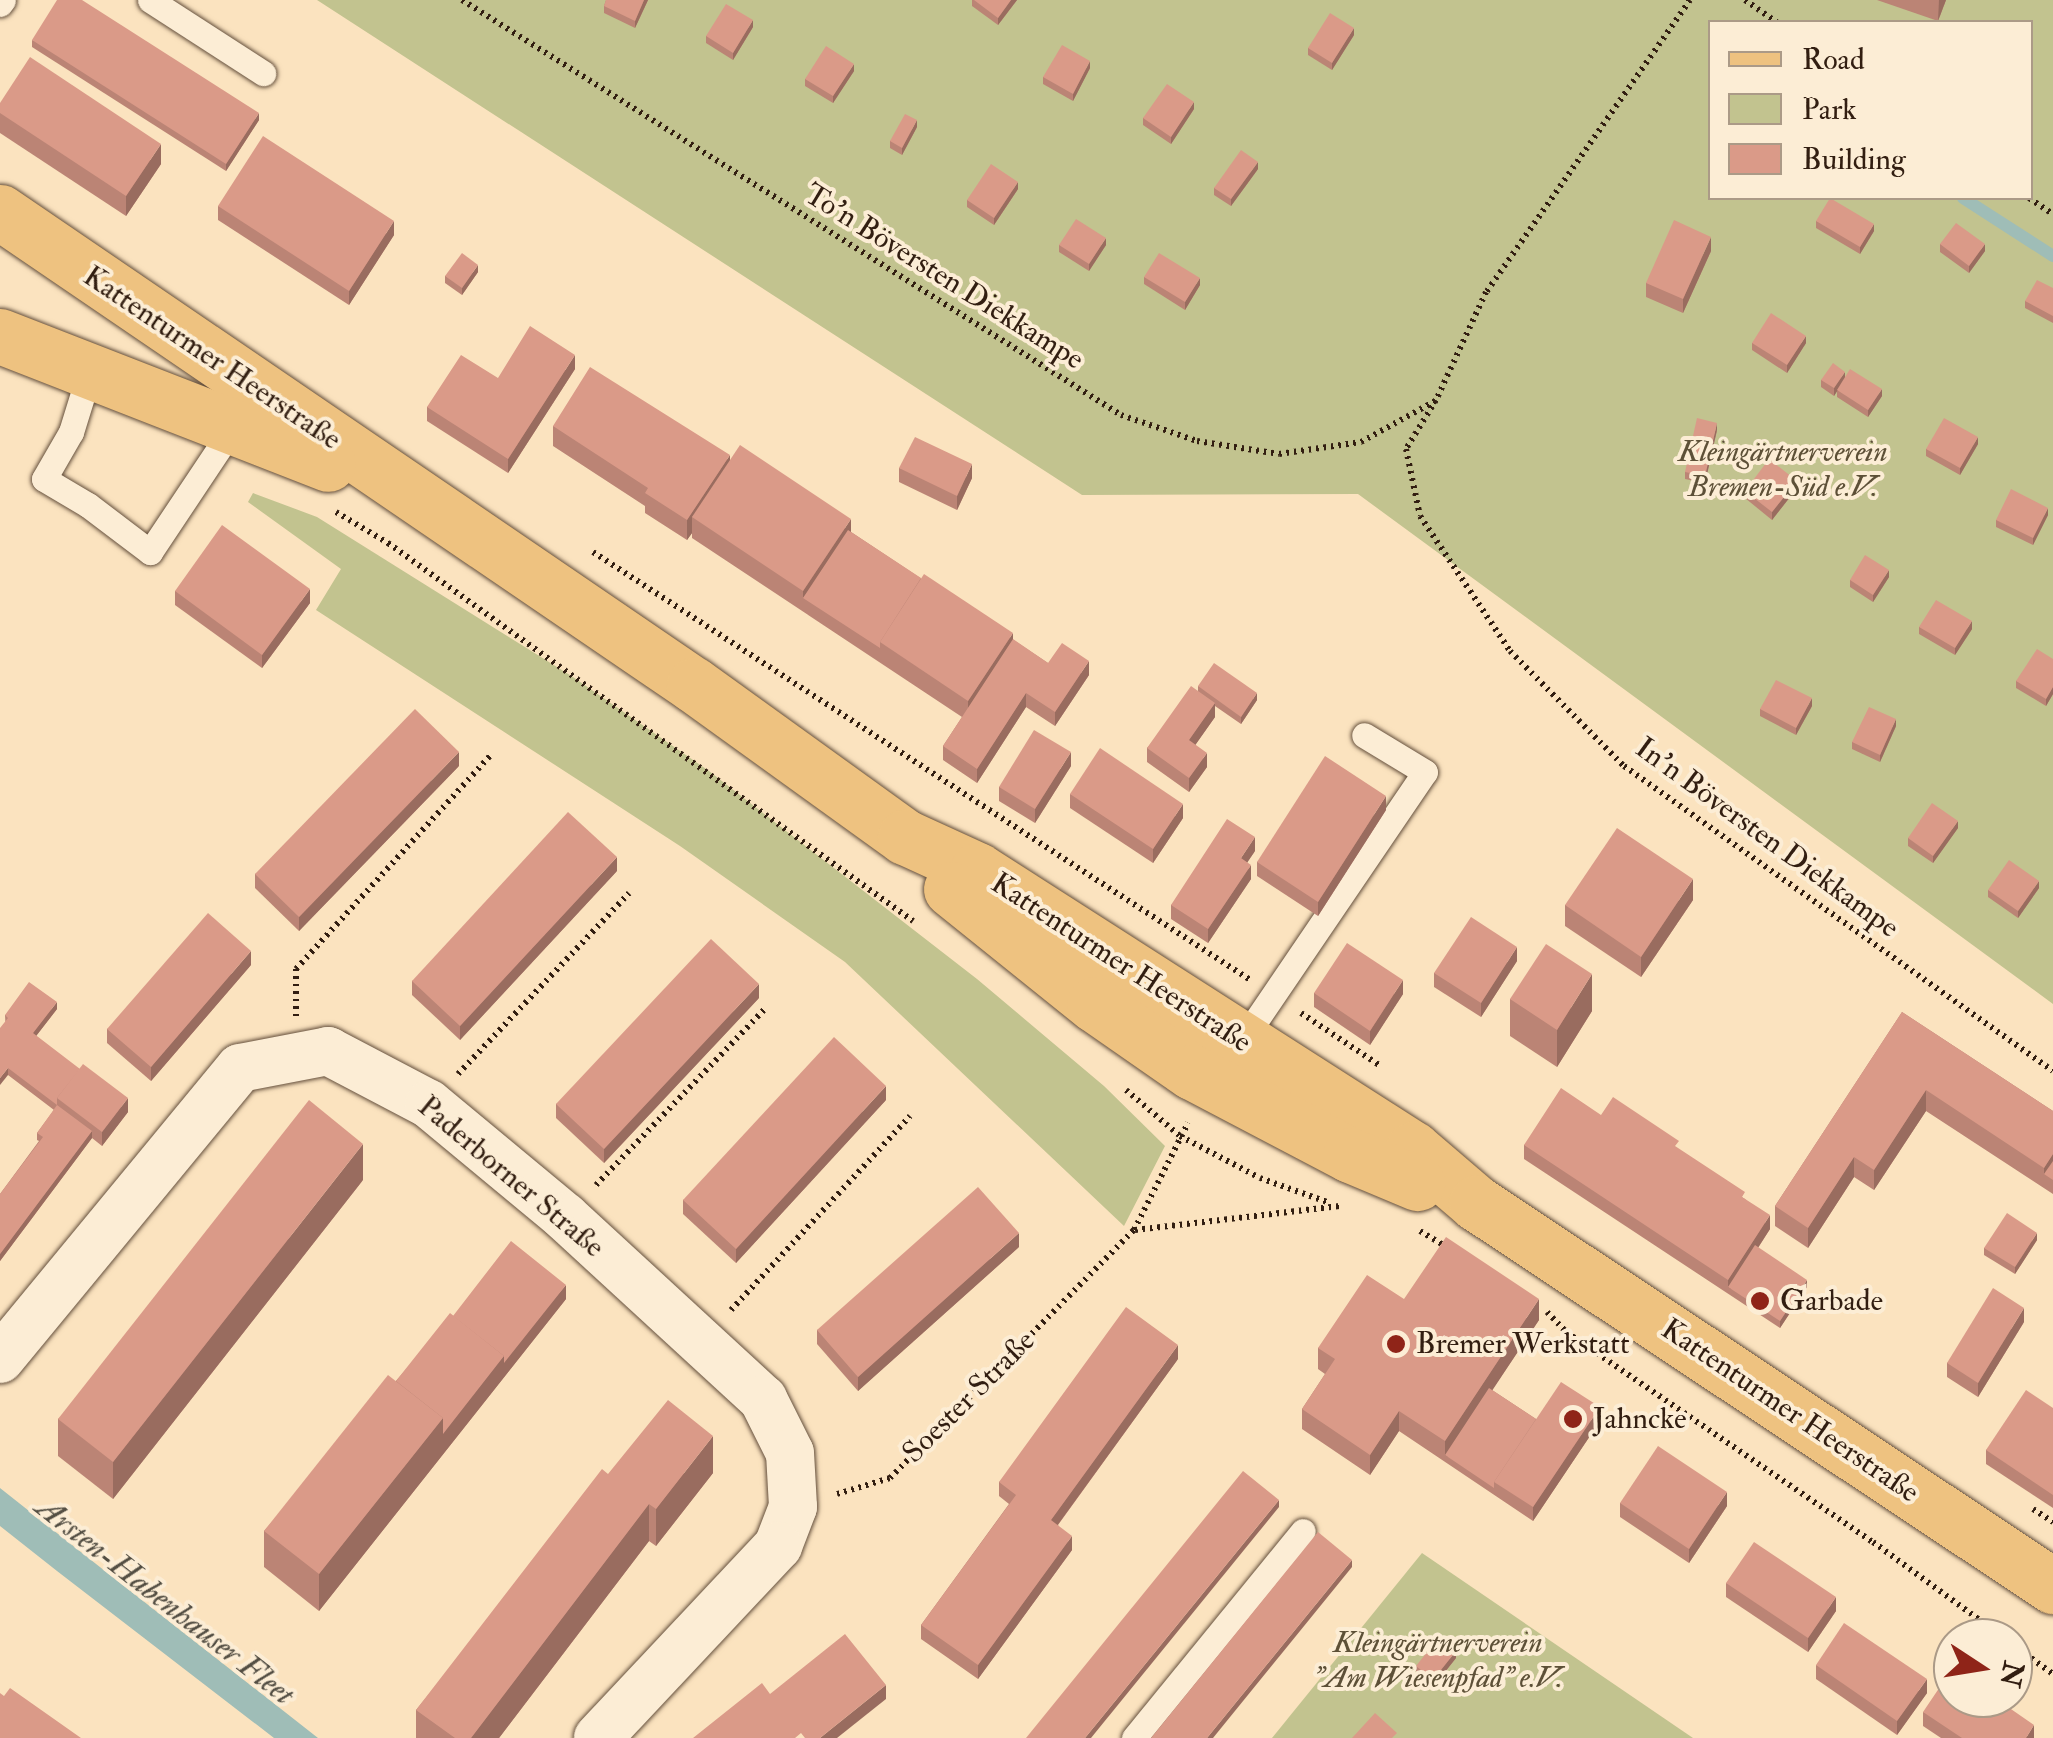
<!DOCTYPE html>
<meta charset="utf-8">
<style>
body{margin:0}
#map{position:relative;width:2053px;height:1738px;overflow:hidden;background:#fbe3bf;font-family:"IM FELL Double Pica",serif}
div>[style]{position:absolute}
[style*='--x']{left:calc(var(--x)*1px);top:calc(var(--y)*1px);width:calc(var(--w)*1px);rotate:calc(var(--a)*1deg)}
.green>*{inset:0;background:#c2c38f}
.water>*{inset:0;background:#9fbdb7}
.stream>*{height:12px;margin:-6px;padding:0 6px;transform-origin:6px;border-radius:6px;background:#9fbdb7}
.path>*{height:6px;margin-top:-3px;transform-origin:0;background:repeating-linear-gradient(90deg,#321e11 0 2.5px,transparent 0 7.5px)}
.roads{filter:drop-shadow(0 0 2px #644f3c) drop-shadow(0 0 2px #644f3c)}
.lane>*{height:25px;margin:-12.5px;padding:0 12.5px;transform-origin:12.5px;border-radius:12.5px;background:#fcedd5}
.street>*{height:48px;margin:-24px;padding:0 24px;transform-origin:24px;border-radius:24px;background:#fcedd5}
.primary>*{height:55px;margin:-27.5px;padding:0 27.5px;transform-origin:27.5px;border-radius:27.5px;background:#eec280}
.wall>*{inset:0;background:#bb8475}
.shaded-wall>*{inset:0;background:#996c5f}
.building>*{inset:0;background:#da9a88}
.dots>*{width:28px;height:28px;translate:-50% -50%;box-sizing:border-box;border:5px solid #fcedd5;border-radius:50%}
span{translate:-50% -50%;white-space:nowrap;text-align:center;line-height:1.15;-webkit-text-stroke:8px #fcedd5;paint-order:stroke}
.street-label{font-size:30px;color:#321e11}
.park-label{font-size:30px;color:#5d5037;font-style:italic}
.poi-label{font-size:30px;color:#321e11}
.left{translate:0 -50%;text-align:left}
.water-label{font-size:32px;color:#534e43;font-style:italic}
.legend{position:absolute;left:1708px;top:20px;width:325px;height:180px;box-sizing:border-box;background:#fcedd5;border:2px solid #ab9a87;margin:0;padding:12px 18px;list-style:none;font-size:30px;color:#321e11}
.legend li{display:flex;align-items:center;gap:20px;height:50px}
.legend b{width:50px;border:2px solid #ab9a87}
.north{position:absolute;left:1933px;top:1618px;width:100px;height:100px;box-sizing:border-box;background:#fcedd5;border:2px solid #ab9a87;border-radius:50%;rotate:102deg;font-size:28px;font-weight:700;line-height:40px;text-align:center;color:#321e11}
.north::after{content:'';display:block;margin:auto;width:35px;height:45px;background:#8f2418;clip-path:polygon(50% 0,100% 100%,50% 72%,0 100%)}
</style>
<div id="map">
<div class="green">
<i style="clip-path:polygon(evenodd,317px 0,2053px 0,2053px 1004px,1358px 494px,1082px 495px,317px 0,1710px 22px,2030px 22px,2030px 198px,1710px 198px,1710px 22px)"></i>
<i style="clip-path:polygon(253px 493px,317px 517px,573px 677px,709px 771px,977px 979px,1104px 1086px,1165px 1146px,1124px 1226px,845px 962px,680px 846px,316px 610px,341px 569px,248px 502px)"></i>
<i style="clip-path:polygon(1422px 1553px,1693px 1738px,1272px 1738px)"></i>
</div>
<div class="water">
<i style="clip-path:polygon(0 1488px,110px 1575px,318px 1738px,274px 1738px,57px 1571px,0 1526px)"></i>
</div>
<div class="stream">
<i style="--x:1963;--y:198;--w:107;--a:32.8"></i>
</div>
<div class="path">
<i style="--x:462;--y:0;--w:779;--a:32.2"></i>
<i style="--x:1121;--y:415;--w:80;--a:18.9"></i>
<i style="--x:1197;--y:441;--w:83;--a:9"></i>
<i style="--x:1279;--y:454;--w:83;--a:-8.3"></i>
<i style="--x:1361;--y:442;--w:85;--a:-29"></i>
<i style="--x:1690;--y:0;--w:356;--a:124.9"></i>
<i style="--x:1486;--y:292;--w:119;--a:114.8"></i>
<i style="--x:1436;--y:400;--w:57;--a:121.5"></i>
<i style="--x:1406;--y:449;--w:68;--a:78.2"></i>
<i style="--x:1420;--y:516;--w:162;--a:56.3"></i>
<i style="--x:1510;--y:651;--w:162;--a:45.3"></i>
<i style="--x:1624;--y:766;--w:526;--a:35.41"></i>
<i style="--x:1745;--y:0;--w:39;--a:35"></i>
<i style="--x:2029;--y:198;--w:29;--a:34"></i>
<i style="--x:336;--y:512;--w:61;--a:30.8"></i>
<i style="--x:388;--y:543;--w:647;--a:35.75"></i>
<i style="--x:593;--y:552;--w:783;--a:33.06"></i>
<i style="--x:1301;--y:1013;--w:97;--a:33.7"></i>
<i style="--x:296;--y:1016;--w:47;--a:-90"></i>
<i style="--x:296;--y:969;--w:288;--a:-47.7"></i>
<i style="--x:458;--y:1074;--w:249;--a:-46.6"></i>
<i style="--x:1126;--y:1090;--w:71;--a:40.4"></i>
<i style="--x:1180;--y:1136;--w:90;--a:27.7"></i>
<i style="--x:1260;--y:1178;--w:71;--a:19.7"></i>
<i style="--x:596;--y:1185;--w:244;--a:-46.2"></i>
<i style="--x:1135;--y:1230;--w:206;--a:-6.7"></i>
<i style="--x:1420;--y:1231;--w:33;--a:31"></i>
<i style="--x:731;--y:1310;--w:264;--a:-47.3"></i>
<i style="--x:1547;--y:1312;--w:28;--a:46"></i>
<i style="--x:1566;--y:1332;--w:372;--a:34.4"></i>
<i style="--x:1873;--y:1542;--w:162;--a:36.2"></i>
<i style="--x:837;--y:1494;--w:55;--a:-16.8"></i>
<i style="--x:890;--y:1478;--w:348;--a:-45.5"></i>
<i style="--x:1134;--y:1230;--w:120;--a:-63.2"></i>
<i style="--x:2033;--y:1509;--w:24;--a:33"></i>
<i style="--x:2013;--y:1645;--w:49;--a:35.9"></i>
</div>
<div class="roads">
<div class="lane">
<i style="--x:150;--y:0;--w:135;--a:32.9"></i>
<i style="--x:0;--y:4;--w:5;--a:-53"></i>
<i style="--x:89;--y:374;--w:61;--a:107.2"></i>
<i style="--x:71;--y:432;--w:54;--a:119.9"></i>
<i style="--x:44;--y:479;--w:51;--a:30.6"></i>
<i style="--x:88;--y:505;--w:78;--a:37.2"></i>
<i style="--x:150;--y:552;--w:151;--a:-56.3"></i>
<i style="--x:1242;--y:1041;--w:325;--a:-55.8"></i>
<i style="--x:1425;--y:772;--w:71;--a:-148.8"></i>
<i style="--x:1134;--y:1738;--w:267;--a:-50.8"></i>
</div>
<div class="street">
<i style="--x:0;--y:1359;--w:377;--a:-50.5"></i>
<i style="--x:240;--y:1068;--w:90;--a:-10.9"></i>
<i style="--x:328;--y:1051;--w:114;--a:27.7"></i>
<i style="--x:429;--y:1104;--w:177;--a:39.7"></i>
<i style="--x:565;--y:1217;--w:269;--a:42.6"></i>
<i style="--x:763;--y:1399;--w:60;--a:63.4"></i>
<i style="--x:790;--y:1453;--w:54;--a:86.8"></i>
<i style="--x:793;--y:1507;--w:42;--a:111"></i>
<i style="--x:778;--y:1546;--w:263;--a:133.2"></i>
</div>
<div class="primary">
<i style="--x:0;--y:212;--w:840;--a:34.28"></i>
<i style="--x:694;--y:685;--w:260;--a:35.8"></i>
<i style="--x:905;--y:837;--w:79;--a:24.6"></i>
<i style="--x:977;--y:870;--w:518;--a:32.62"></i>
<i style="--x:1413;--y:1149;--w:83;--a:40.6"></i>
<i style="--x:1476;--y:1203;--w:693;--a:33.58"></i>
<i style="--x:0;--y:336;--w:352;--a:21.3"></i>
<i style="--x:951;--y:889;--w:184;--a:38.8"></i>
<i style="--x:1094;--y:1004;--w:119;--a:34.8"></i>
<i style="--x:1192;--y:1072;--w:178;--a:27.7"></i>
<i style="--x:1350;--y:1155;--w:73;--a:22.7"></i>
</div>
</div>
<div class="wall">
<i style="clip-path:polygon(606px 0,648px 0,635px 28px,604px 13px,604px 6px)"></i>
<i style="clip-path:polygon(972px 0,1017px 0,998px 25px,972px 6px)"></i>
<i style="clip-path:polygon(1877px 0,1946px 0,1938px 21px)"></i>
<i style="clip-path:polygon(753px 27px,733px 60px,706px 43px,706px 36px)"></i>
<i style="clip-path:polygon(1354px 35px,1332px 70px,1308px 55px,1308px 48px)"></i>
<i style="clip-path:polygon(32px 40px,259px 120px,226px 171px,32px 47px)"></i>
<i style="clip-path:polygon(1090px 68px,1073px 101px,1043px 84px,1043px 77px)"></i>
<i style="clip-path:polygon(854px 71px,833px 103px,805px 86px,805px 79px)"></i>
<i style="clip-path:polygon(0 103px,161px 164px,126px 216px,0 133px)"></i>
<i style="clip-path:polygon(1194px 109px,1171px 144px,1143px 125px,1143px 118px)"></i>
<i style="clip-path:polygon(917px 127px,902px 155px,890px 148px,890px 141px)"></i>
<i style="clip-path:polygon(1258px 169px,1231px 206px,1214px 195px,1214px 188px)"></i>
<i style="clip-path:polygon(1018px 189px,994px 225px,967px 207px,967px 200px)"></i>
<i style="clip-path:polygon(218px 206px,394px 235px,349px 305px,218px 220px)"></i>
<i style="clip-path:polygon(1816px 221px,1874px 231px,1860px 254px,1816px 228px)"></i>
<i style="clip-path:polygon(1940px 244px,1985px 251px,1969px 273px,1940px 252px)"></i>
<i style="clip-path:polygon(1059px 245px,1106px 245px,1089px 271px,1059px 252px)"></i>
<i style="clip-path:polygon(1711px 251px,1683px 313px,1646px 297px,1646px 283px)"></i>
<i style="clip-path:polygon(478px 272px,462px 295px,445px 283px,445px 276px)"></i>
<i style="clip-path:polygon(1144px 277px,1200px 285px,1185px 310px,1144px 284px)"></i>
<i style="clip-path:polygon(2053px 288px,2053px 323px,2025px 308px,2025px 301px)"></i>
<i style="clip-path:polygon(1752px 343px,1806px 343px,1787px 373px,1752px 350px)"></i>
<i style="clip-path:polygon(575px 369px,508px 473px,427px 421px,427px 407px,498px 378px)"></i>
<i style="clip-path:polygon(1845px 377px,1882px 396px,1868px 417px,1837px 397px,1837px 391px,1834px 396px,1821px 387px,1821px 380px)"></i>
<i style="clip-path:polygon(553px 426px,730px 460px,851px 532px,1048px 663px,1089px 675px,1055px 726px,1026px 707px,977px 783px,943px 760px,943px 746px,962px 717px,692px 538px,692px 533px,687px 540px,645px 513px,645px 506px,553px 446px)"></i>
<i style="clip-path:polygon(1717px 430px,1705px 483px,1685px 479px,1685px 472px)"></i>
<i style="clip-path:polygon(1978px 444px,1960px 475px,1926px 456px,1926px 449px)"></i>
<i style="clip-path:polygon(899px 468px,972px 478px,957px 510px,899px 482px)"></i>
<i style="clip-path:polygon(1797px 488px,1772px 520px,1745px 498px,1745px 491px)"></i>
<i style="clip-path:polygon(2048px 515px,2033px 545px,1996px 527px,1996px 520px)"></i>
<i style="clip-path:polygon(1889px 577px,1873px 602px,1850px 587px,1850px 580px)"></i>
<i style="clip-path:polygon(175px 591px,310px 603px,262px 668px,175px 605px)"></i>
<i style="clip-path:polygon(1919px 627px,1972px 629px,1955px 655px,1919px 634px)"></i>
<i style="clip-path:polygon(2053px 659px,2053px 694px,2046px 706px,2016px 688px,2016px 681px)"></i>
<i style="clip-path:polygon(1198px 686px,1257px 700px,1241px 724px,1215px 706px,1215px 717px,1195px 745px,1207px 767px,1189px 792px,1147px 762px,1147px 748px,1198px 691px)"></i>
<i style="clip-path:polygon(1812px 706px,1796px 735px,1760px 716px,1760px 709px)"></i>
<i style="clip-path:polygon(1896px 726px,1880px 762px,1852px 749px,1852px 742px)"></i>
<i style="clip-path:polygon(459px 766px,299px 931px,255px 888px,255px 874px)"></i>
<i style="clip-path:polygon(1071px 766px,1035px 823px,999px 801px,999px 787px)"></i>
<i style="clip-path:polygon(1070px 794px,1183px 818px,1153px 863px,1070px 808px)"></i>
<i style="clip-path:polygon(1386px 810px,1318px 916px,1257px 876px,1257px 862px)"></i>
<i style="clip-path:polygon(1958px 828px,1933px 863px,1908px 846px,1908px 838px)"></i>
<i style="clip-path:polygon(1255px 851px,1247px 862px,1251px 879px,1208px 943px,1171px 919px,1171px 905px)"></i>
<i style="clip-path:polygon(617px 871px,460px 1040px,412px 995px,412px 981px)"></i>
<i style="clip-path:polygon(2039px 888px,2018px 918px,1988px 897px,1988px 890px)"></i>
<i style="clip-path:polygon(1693px 900px,1641px 977px,1565px 926px,1565px 905px)"></i>
<i style="clip-path:polygon(1517px 961px,1481px 1017px,1434px 987px,1434px 973px)"></i>
<i style="clip-path:polygon(251px 965px,151px 1081px,107px 1043px,107px 1029px)"></i>
<i style="clip-path:polygon(1314px 993px,1403px 994px,1370px 1045px,1314px 1007px)"></i>
<i style="clip-path:polygon(759px 998px,604px 1163px,556px 1118px,556px 1104px)"></i>
<i style="clip-path:polygon(1510px 999px,1592px 1011px,1557px 1067px,1510px 1036px)"></i>
<i style="clip-path:polygon(57px 1009px,36px 1036px,128px 1112px,102px 1146px,92px 1138px,0 1261px,0 1194px,39px 1141px,37px 1140px,37px 1133px,54px 1110px,8px 1075px,5px 1015px)"></i>
<i style="clip-path:polygon(1902px 1012px,2053px 1111px,2053px 1194px,1926px 1111px,1874px 1190px,1854px 1177px,1808px 1248px,1775px 1226px,1775px 1206px)"></i>
<i style="clip-path:polygon(886px 1100px,736px 1263px,683px 1214px,683px 1200px)"></i>
<i style="clip-path:polygon(1601px 1115px,1745px 1199px,1770px 1229px,1758px 1248px,1807px 1287px,1780px 1328px,1524px 1159px,1524px 1145px)"></i>
<i style="clip-path:polygon(363px 1180px,113px 1499px,58px 1456px,58px 1419px)"></i>
<i style="clip-path:polygon(2037px 1240px,2015px 1274px,1984px 1255px,1984px 1248px)"></i>
<i style="clip-path:polygon(1019px 1247px,858px 1391px,817px 1344px,817px 1330px)"></i>
<i style="clip-path:polygon(566px 1299px,319px 1611px,264px 1567px,264px 1531px,453px 1316px)"></i>
<i style="clip-path:polygon(1404px 1299px,1539px 1320px,1492px 1390px,1536px 1419px,1600px 1421px,1533px 1521px,1399px 1431px,1370px 1475px,1302px 1429px,1302px 1409px,1325px 1374px,1318px 1369px,1318px 1348px)"></i>
<i style="clip-path:polygon(2024px 1322px,1978px 1397px,1947px 1377px,1947px 1363px)"></i>
<i style="clip-path:polygon(1178px 1359px,1058px 1525px,1072px 1550px,978px 1679px,921px 1639px,921px 1625px,1009px 1504px,999px 1496px,999px 1482px)"></i>
<i style="clip-path:polygon(2053px 1408px,2053px 1508px,1986px 1464px,1986px 1450px)"></i>
<i style="clip-path:polygon(713px 1473px,656px 1546px,649px 1541px,499px 1738px,416px 1738px,416px 1710px,608px 1474px)"></i>
<i style="clip-path:polygon(1620px 1503px,1727px 1506px,1689px 1563px,1620px 1517px)"></i>
<i style="clip-path:polygon(1726px 1583px,1836px 1611px,1808px 1652px,1726px 1597px)"></i>
<i style="clip-path:polygon(1456px 1658px,1433px 1687px,1416px 1673px,1416px 1666px)"></i>
<i style="clip-path:polygon(1816px 1665px,1927px 1693px,1897px 1735px,1816px 1679px)"></i>
<i style="clip-path:polygon(1923px 1712px,2034px 1738px,1941px 1738px,1923px 1726px)"></i>
</div>
<div class="shaded-wall">
<i style="clip-path:polygon(644px 0,648px 0,635px 28px,635px 21px)"></i>
<i style="clip-path:polygon(1011px 0,1017px 0,998px 25px,998px 18px)"></i>
<i style="clip-path:polygon(1939px 0,1946px 0,1938px 21px)"></i>
<i style="clip-path:polygon(753px 20px,753px 27px,733px 60px,733px 53px)"></i>
<i style="clip-path:polygon(1354px 28px,1354px 35px,1332px 70px,1332px 63px)"></i>
<i style="clip-path:polygon(1090px 61px,1090px 68px,1073px 101px,1073px 94px)"></i>
<i style="clip-path:polygon(854px 64px,854px 71px,833px 103px,833px 96px)"></i>
<i style="clip-path:polygon(1194px 102px,1194px 109px,1171px 144px,1171px 137px)"></i>
<i style="clip-path:polygon(259px 113px,259px 120px,226px 171px,226px 164px)"></i>
<i style="clip-path:polygon(917px 120px,917px 127px,902px 155px,902px 148px)"></i>
<i style="clip-path:polygon(161px 144px,161px 164px,126px 216px,126px 196px)"></i>
<i style="clip-path:polygon(1258px 162px,1258px 169px,1231px 206px,1231px 199px)"></i>
<i style="clip-path:polygon(1018px 182px,1018px 189px,994px 225px,994px 218px)"></i>
<i style="clip-path:polygon(394px 221px,394px 235px,349px 305px,349px 291px)"></i>
<i style="clip-path:polygon(1874px 224px,1874px 231px,1860px 254px,1860px 247px)"></i>
<i style="clip-path:polygon(1711px 237px,1711px 251px,1683px 313px,1683px 299px)"></i>
<i style="clip-path:polygon(1106px 238px,1106px 245px,1089px 271px,1089px 264px)"></i>
<i style="clip-path:polygon(1985px 244px,1985px 251px,1969px 273px,1969px 266px)"></i>
<i style="clip-path:polygon(478px 265px,478px 272px,462px 295px,462px 288px)"></i>
<i style="clip-path:polygon(1200px 278px,1200px 285px,1185px 310px,1185px 302px)"></i>
<i style="clip-path:polygon(1806px 336px,1806px 343px,1787px 373px,1787px 365px)"></i>
<i style="clip-path:polygon(575px 355px,575px 369px,508px 473px,508px 459px)"></i>
<i style="clip-path:polygon(1845px 372px,1845px 379px,1834px 396px,1834px 388px)"></i>
<i style="clip-path:polygon(1882px 389px,1882px 396px,1868px 417px,1868px 410px)"></i>
<i style="clip-path:polygon(1717px 423px,1717px 430px,1705px 483px,1705px 476px)"></i>
<i style="clip-path:polygon(1978px 437px,1978px 444px,1960px 475px,1960px 468px)"></i>
<i style="clip-path:polygon(730px 455px,730px 476px,692px 517px,692px 533px,687px 540px,687px 520px)"></i>
<i style="clip-path:polygon(972px 464px,972px 478px,957px 510px,957px 496px)"></i>
<i style="clip-path:polygon(1797px 481px,1797px 488px,1772px 520px,1772px 512px)"></i>
<i style="clip-path:polygon(2048px 508px,2048px 515px,2033px 545px,2033px 538px)"></i>
<i style="clip-path:polygon(851px 519px,851px 539px,803px 598px,803px 591px)"></i>
<i style="clip-path:polygon(1889px 570px,1889px 577px,1873px 602px,1873px 595px)"></i>
<i style="clip-path:polygon(310px 589px,310px 603px,262px 668px,262px 655px)"></i>
<i style="clip-path:polygon(1972px 621px,1972px 629px,1955px 655px,1955px 648px)"></i>
<i style="clip-path:polygon(1013px 633px,1013px 653px,968px 721px,968px 701px)"></i>
<i style="clip-path:polygon(1089px 661px,1089px 675px,1055px 726px,1055px 712px)"></i>
<i style="clip-path:polygon(2053px 687px,2053px 694px,2046px 706px,2046px 699px)"></i>
<i style="clip-path:polygon(1026px 693px,1026px 707px,977px 783px,977px 769px)"></i>
<i style="clip-path:polygon(1257px 693px,1257px 700px,1241px 724px,1241px 717px)"></i>
<i style="clip-path:polygon(1812px 698px,1812px 706px,1796px 735px,1796px 728px)"></i>
<i style="clip-path:polygon(1215px 703px,1215px 717px,1189px 754px,1189px 740px)"></i>
<i style="clip-path:polygon(1896px 719px,1896px 726px,1880px 762px,1880px 755px)"></i>
<i style="clip-path:polygon(459px 752px,459px 766px,299px 931px,299px 917px)"></i>
<i style="clip-path:polygon(1071px 752px,1071px 766px,1035px 823px,1035px 809px)"></i>
<i style="clip-path:polygon(1207px 753px,1207px 767px,1189px 792px,1189px 778px)"></i>
<i style="clip-path:polygon(1386px 796px,1386px 810px,1318px 916px,1318px 902px)"></i>
<i style="clip-path:polygon(1183px 804px,1183px 818px,1153px 863px,1153px 849px)"></i>
<i style="clip-path:polygon(1958px 821px,1958px 828px,1933px 863px,1933px 856px)"></i>
<i style="clip-path:polygon(1255px 837px,1255px 851px,1241px 872px,1241px 858px)"></i>
<i style="clip-path:polygon(617px 857px,617px 871px,460px 1040px,460px 1026px)"></i>
<i style="clip-path:polygon(1251px 865px,1251px 879px,1208px 943px,1208px 929px)"></i>
<i style="clip-path:polygon(1693px 879px,1693px 900px,1641px 977px,1641px 957px)"></i>
<i style="clip-path:polygon(2039px 881px,2039px 888px,2018px 918px,2018px 911px)"></i>
<i style="clip-path:polygon(1517px 947px,1517px 961px,1481px 1017px,1481px 1003px)"></i>
<i style="clip-path:polygon(251px 951px,251px 965px,151px 1081px,151px 1067px)"></i>
<i style="clip-path:polygon(1592px 974px,1592px 1011px,1557px 1067px,1557px 1030px)"></i>
<i style="clip-path:polygon(1403px 980px,1403px 994px,1370px 1045px,1370px 1031px)"></i>
<i style="clip-path:polygon(759px 984px,759px 998px,604px 1163px,604px 1149px)"></i>
<i style="clip-path:polygon(57px 1002px,57px 1009px,33px 1040px,33px 1033px)"></i>
<i style="clip-path:polygon(8px 1068px,8px 1075px,0 1085px,0 1078px)"></i>
<i style="clip-path:polygon(886px 1086px,886px 1100px,736px 1263px,736px 1249px)"></i>
<i style="clip-path:polygon(1926px 1090px,1926px 1111px,1874px 1190px,1874px 1170px)"></i>
<i style="clip-path:polygon(128px 1098px,128px 1112px,102px 1146px,102px 1132px)"></i>
<i style="clip-path:polygon(92px 1131px,92px 1138px,0 1261px,0 1254px)"></i>
<i style="clip-path:polygon(363px 1144px,363px 1180px,113px 1499px,113px 1462px)"></i>
<i style="clip-path:polygon(2053px 1154px,2053px 1175px,2044px 1174px,2044px 1168px)"></i>
<i style="clip-path:polygon(1854px 1157px,1854px 1177px,1808px 1248px,1808px 1228px)"></i>
<i style="clip-path:polygon(1770px 1215px,1770px 1229px,1731px 1289px,1728px 1287px,1728px 1280px)"></i>
<i style="clip-path:polygon(1019px 1233px,1019px 1247px,858px 1391px,858px 1377px)"></i>
<i style="clip-path:polygon(2037px 1233px,2037px 1240px,2015px 1274px,2015px 1267px)"></i>
<i style="clip-path:polygon(1807px 1280px,1807px 1287px,1780px 1328px,1780px 1321px)"></i>
<i style="clip-path:polygon(566px 1285px,566px 1299px,319px 1611px,319px 1574px,443px 1418px,504px 1356px)"></i>
<i style="clip-path:polygon(1539px 1299px,1539px 1320px,1448px 1457px,1445px 1455px,1445px 1441px)"></i>
<i style="clip-path:polygon(2024px 1308px,2024px 1322px,1978px 1397px,1978px 1383px)"></i>
<i style="clip-path:polygon(1178px 1345px,1178px 1359px,1051px 1534px,1051px 1520px)"></i>
<i style="clip-path:polygon(1600px 1407px,1600px 1421px,1533px 1521px,1533px 1507px)"></i>
<i style="clip-path:polygon(1399px 1411px,1399px 1431px,1370px 1475px,1370px 1455px)"></i>
<i style="clip-path:polygon(713px 1436px,713px 1473px,656px 1546px,656px 1509px)"></i>
<i style="clip-path:polygon(1727px 1492px,1727px 1506px,1689px 1563px,1689px 1549px)"></i>
<i style="clip-path:polygon(1279px 1500px,1279px 1507px,1091px 1738px,1085px 1738px)"></i>
<i style="clip-path:polygon(649px 1504px,649px 1541px,499px 1738px,471px 1738px)"></i>
<i style="clip-path:polygon(1072px 1536px,1072px 1550px,978px 1679px,978px 1665px)"></i>
<i style="clip-path:polygon(1352px 1560px,1352px 1567px,1213px 1738px,1207px 1738px)"></i>
<i style="clip-path:polygon(1836px 1597px,1836px 1611px,1808px 1652px,1808px 1638px)"></i>
<i style="clip-path:polygon(1456px 1651px,1456px 1658px,1433px 1687px,1433px 1680px)"></i>
<i style="clip-path:polygon(1927px 1679px,1927px 1693px,1897px 1735px,1897px 1721px)"></i>
<i style="clip-path:polygon(886px 1685px,886px 1699px,837px 1738px,820px 1738px)"></i>
<i style="clip-path:polygon(2034px 1725px,2034px 1738px,2026px 1738px)"></i>
</div>
<div class="building">
<i style="clip-path:polygon(57px 0,82px 0,259px 113px,226px 164px,32px 40px)"></i>
<i style="clip-path:polygon(606px 0,644px 0,635px 21px,604px 6px)"></i>
<i style="clip-path:polygon(974px 0,1011px 0,998px 18px)"></i>
<i style="clip-path:polygon(726px 4px,753px 20px,733px 53px,706px 36px)"></i>
<i style="clip-path:polygon(1330px 13px,1354px 28px,1332px 63px,1308px 48px)"></i>
<i style="clip-path:polygon(1062px 45px,1090px 61px,1073px 94px,1043px 77px)"></i>
<i style="clip-path:polygon(826px 46px,854px 64px,833px 96px,805px 79px)"></i>
<i style="clip-path:polygon(30px 57px,161px 144px,126px 196px,0 113px,0 103px)"></i>
<i style="clip-path:polygon(1167px 84px,1194px 102px,1171px 137px,1143px 118px)"></i>
<i style="clip-path:polygon(905px 114px,917px 120px,902px 148px,890px 141px)"></i>
<i style="clip-path:polygon(263px 136px,394px 221px,349px 291px,218px 206px)"></i>
<i style="clip-path:polygon(1241px 150px,1258px 162px,1231px 199px,1214px 188px)"></i>
<i style="clip-path:polygon(991px 164px,1018px 182px,994px 218px,967px 200px)"></i>
<i style="clip-path:polygon(1830px 198px,1874px 224px,1860px 247px,1816px 221px)"></i>
<i style="clip-path:polygon(1076px 219px,1106px 238px,1089px 264px,1059px 245px)"></i>
<i style="clip-path:polygon(1674px 220px,1711px 237px,1683px 299px,1646px 283px)"></i>
<i style="clip-path:polygon(1956px 223px,1985px 244px,1969px 266px,1940px 244px)"></i>
<i style="clip-path:polygon(462px 253px,478px 265px,462px 288px,445px 276px)"></i>
<i style="clip-path:polygon(1159px 253px,1200px 278px,1185px 302px,1144px 277px)"></i>
<i style="clip-path:polygon(2037px 280px,2053px 288px,2053px 316px,2025px 301px)"></i>
<i style="clip-path:polygon(1771px 313px,1806px 336px,1787px 365px,1752px 343px)"></i>
<i style="clip-path:polygon(530px 326px,575px 355px,508px 459px,427px 407px,461px 355px,498px 378px)"></i>
<i style="clip-path:polygon(1833px 363px,1845px 372px,1834px 388px,1821px 380px)"></i>
<i style="clip-path:polygon(590px 367px,730px 455px,687px 520px,645px 493px,648px 488px,553px 426px)"></i>
<i style="clip-path:polygon(1850px 369px,1882px 389px,1868px 410px,1837px 390px)"></i>
<i style="clip-path:polygon(1697px 418px,1717px 423px,1705px 476px,1685px 472px)"></i>
<i style="clip-path:polygon(1944px 418px,1978px 437px,1960px 468px,1926px 449px)"></i>
<i style="clip-path:polygon(915px 437px,972px 464px,957px 496px,899px 468px)"></i>
<i style="clip-path:polygon(740px 445px,851px 519px,803px 591px,692px 517px)"></i>
<i style="clip-path:polygon(1769px 459px,1797px 481px,1772px 512px,1745px 491px)"></i>
<i style="clip-path:polygon(2011px 489px,2048px 508px,2033px 538px,1996px 520px)"></i>
<i style="clip-path:polygon(222px 525px,310px 589px,262px 655px,175px 591px)"></i>
<i style="clip-path:polygon(848px 530px,921px 578px,880px 642px,880px 648px,803px 598px)"></i>
<i style="clip-path:polygon(1865px 555px,1889px 570px,1873px 595px,1850px 580px)"></i>
<i style="clip-path:polygon(924px 574px,1013px 633px,968px 701px,880px 642px)"></i>
<i style="clip-path:polygon(1936px 600px,1972px 621px,1955px 648px,1919px 627px)"></i>
<i style="clip-path:polygon(1013px 639px,1048px 663px,1062px 643px,1089px 661px,1055px 712px,1026px 693px,977px 769px,943px 746px)"></i>
<i style="clip-path:polygon(2037px 649px,2053px 659px,2053px 687px,2046px 699px,2016px 681px)"></i>
<i style="clip-path:polygon(1214px 663px,1257px 693px,1241px 717px,1198px 686px)"></i>
<i style="clip-path:polygon(1776px 680px,1812px 698px,1796px 728px,1760px 709px)"></i>
<i style="clip-path:polygon(1191px 686px,1215px 703px,1189px 740px,1207px 753px,1189px 778px,1147px 748px)"></i>
<i style="clip-path:polygon(1869px 707px,1896px 719px,1880px 755px,1852px 742px)"></i>
<i style="clip-path:polygon(415px 709px,459px 752px,299px 917px,255px 874px)"></i>
<i style="clip-path:polygon(1034px 730px,1071px 752px,1035px 809px,999px 787px)"></i>
<i style="clip-path:polygon(1100px 748px,1183px 804px,1153px 849px,1070px 794px)"></i>
<i style="clip-path:polygon(1325px 756px,1386px 796px,1318px 902px,1257px 862px)"></i>
<i style="clip-path:polygon(1932px 803px,1958px 821px,1933px 856px,1908px 838px)"></i>
<i style="clip-path:polygon(568px 812px,617px 857px,460px 1026px,412px 981px)"></i>
<i style="clip-path:polygon(1227px 819px,1255px 837px,1241px 858px,1251px 865px,1208px 929px,1171px 905px)"></i>
<i style="clip-path:polygon(1617px 828px,1693px 879px,1641px 957px,1565px 905px)"></i>
<i style="clip-path:polygon(2009px 860px,2039px 881px,2018px 911px,1988px 890px)"></i>
<i style="clip-path:polygon(208px 913px,251px 951px,151px 1067px,107px 1029px)"></i>
<i style="clip-path:polygon(1471px 917px,1517px 947px,1481px 1003px,1434px 973px)"></i>
<i style="clip-path:polygon(711px 939px,759px 984px,604px 1149px,556px 1104px)"></i>
<i style="clip-path:polygon(1347px 943px,1403px 980px,1370px 1031px,1314px 993px)"></i>
<i style="clip-path:polygon(1546px 944px,1592px 974px,1557px 1030px,1510px 999px)"></i>
<i style="clip-path:polygon(29px 982px,57px 1002px,33px 1033px,80px 1069px,57px 1098px,57px 1105px,8px 1068px,0 1078px,0 1028px,8px 1018px,5px 1015px)"></i>
<i style="clip-path:polygon(1902px 1012px,2053px 1111px,2053px 1154px,2044px 1168px,1926px 1090px,1874px 1170px,1854px 1157px,1808px 1228px,1775px 1206px)"></i>
<i style="clip-path:polygon(834px 1037px,886px 1086px,736px 1249px,683px 1200px)"></i>
<i style="clip-path:polygon(83px 1064px,128px 1098px,102px 1132px,57px 1098px)"></i>
<i style="clip-path:polygon(1561px 1088px,1601px 1115px,1613px 1097px,1679px 1141px,1675px 1146px,1745px 1192px,1742px 1197px,1770px 1215px,1728px 1280px,1524px 1145px)"></i>
<i style="clip-path:polygon(309px 1100px,363px 1144px,113px 1462px,58px 1419px)"></i>
<i style="clip-path:polygon(57px 1105px,92px 1131px,0 1254px,0 1194px,43px 1137px,37px 1133px)"></i>
<i style="clip-path:polygon(2053px 1161px,2053px 1180px,2044px 1174px)"></i>
<i style="clip-path:polygon(978px 1187px,1019px 1233px,858px 1377px,817px 1330px)"></i>
<i style="clip-path:polygon(2007px 1213px,2037px 1233px,2015px 1267px,1984px 1248px)"></i>
<i style="clip-path:polygon(1446px 1237px,1539px 1299px,1445px 1441px,1399px 1411px,1370px 1455px,1302px 1409px,1335px 1359px,1318px 1348px,1367px 1275px,1404px 1299px)"></i>
<i style="clip-path:polygon(511px 1241px,566px 1285px,504px 1363px,504px 1356px,453px 1316px)"></i>
<i style="clip-path:polygon(1755px 1245px,1807px 1280px,1780px 1321px,1728px 1287px)"></i>
<i style="clip-path:polygon(1993px 1288px,2024px 1308px,1978px 1383px,1947px 1363px)"></i>
<i style="clip-path:polygon(1126px 1307px,1178px 1345px,1051px 1520px,1072px 1536px,978px 1665px,921px 1625px,1016px 1495px,999px 1482px)"></i>
<i style="clip-path:polygon(450px 1313px,504px 1356px,443px 1434px,443px 1418px,396px 1381px)"></i>
<i style="clip-path:polygon(388px 1375px,443px 1418px,319px 1574px,264px 1531px)"></i>
<i style="clip-path:polygon(1561px 1382px,1600px 1407px,1533px 1507px,1494px 1482px)"></i>
<i style="clip-path:polygon(1489px 1388px,1536px 1419px,1494px 1482px,1494px 1488px,1445px 1455px)"></i>
<i style="clip-path:polygon(2026px 1390px,2053px 1408px,2053px 1495px,1986px 1450px)"></i>
<i style="clip-path:polygon(668px 1400px,713px 1436px,656px 1509px,649px 1504px,471px 1738px,455px 1738px,416px 1710px,602px 1469px,608px 1474px)"></i>
<i style="clip-path:polygon(1658px 1446px,1727px 1492px,1689px 1549px,1620px 1503px)"></i>
<i style="clip-path:polygon(1243px 1471px,1279px 1500px,1085px 1738px,1026px 1738px)"></i>
<i style="clip-path:polygon(1318px 1532px,1352px 1560px,1207px 1738px,1151px 1738px)"></i>
<i style="clip-path:polygon(1754px 1542px,1836px 1597px,1808px 1638px,1726px 1583px)"></i>
<i style="clip-path:polygon(1844px 1623px,1927px 1679px,1897px 1721px,1816px 1665px)"></i>
<i style="clip-path:polygon(845px 1634px,886px 1685px,820px 1738px,805px 1738px,801px 1733px,795px 1738px,693px 1738px,762px 1683px,770px 1694px)"></i>
<i style="clip-path:polygon(1439px 1637px,1456px 1651px,1433px 1680px,1416px 1666px)"></i>
<i style="clip-path:polygon(1952px 1669px,1953px 1698px,1995px 1698px,2034px 1725px,2026px 1738px,1962px 1738px,1923px 1712px)"></i>
<i style="clip-path:polygon(10px 1688px,81px 1738px,0 1738px,0 1693px,4px 1696px)"></i>
<i style="clip-path:polygon(1375px 1713px,1397px 1733px,1392px 1738px,1352px 1738px)"></i>
</div>
<div class="dots">
<i style="left:1760px;top:1301px;background:#8f2418"></i>
<i style="left:1396px;top:1344px;background:#8f2418"></i>
<i style="left:1573px;top:1419px;background:#8f2418"></i>
</div>
<div class="street-label">
<span style="left:944px;top:277px;rotate:32deg">To'n Böversten Diekkampe</span>
<span style="left:212px;top:358px;rotate:34deg">Kattenturmer Heerstraße</span>
<span style="left:1767px;top:838px;rotate:36deg">In'n Böversten Diekkampe</span>
<span style="left:1121px;top:963px;rotate:33deg">Kattenturmer Heerstraße</span>
<span style="left:511px;top:1177px;rotate:40deg">Paderborner Straße</span>
<span style="left:969px;top:1397px;rotate:-45deg">Soester Straße</span>
<span style="left:1790px;top:1411px;rotate:34deg">Kattenturmer Heerstraße</span>
</div>
<div class="park-label">
<span style="left:1783px;top:469px">Kleingärtnerverein<br>Bremen-Süd e.V.</span>
<span style="left:1438px;top:1660px">Kleingärtnerverein<br>"Am Wiesenpfad" e.V.</span>
</div>
<div class="poi-label">
<span class="left" style="left:1780px;top:1301px">Garbade</span>
<span class="left" style="left:1416px;top:1344px">Bremer Werkstatt</span>
<span class="left" style="left:1593px;top:1419px">Jahncke</span>
</div>
<div class="water-label">
<span style="left:165px;top:1601px;rotate:38deg">Arsten-Habenhauser Fleet</span>
</div>
<ul class="legend">
<li><b style="height:12px;background:#eec280"></b>Road</li>
<li><b style="height:28px;background:#c2c38f"></b>Park</li>
<li><b style="height:28px;background:#da9a88"></b>Building</li>
</ul>
<div class="north">N</div>
</div>
